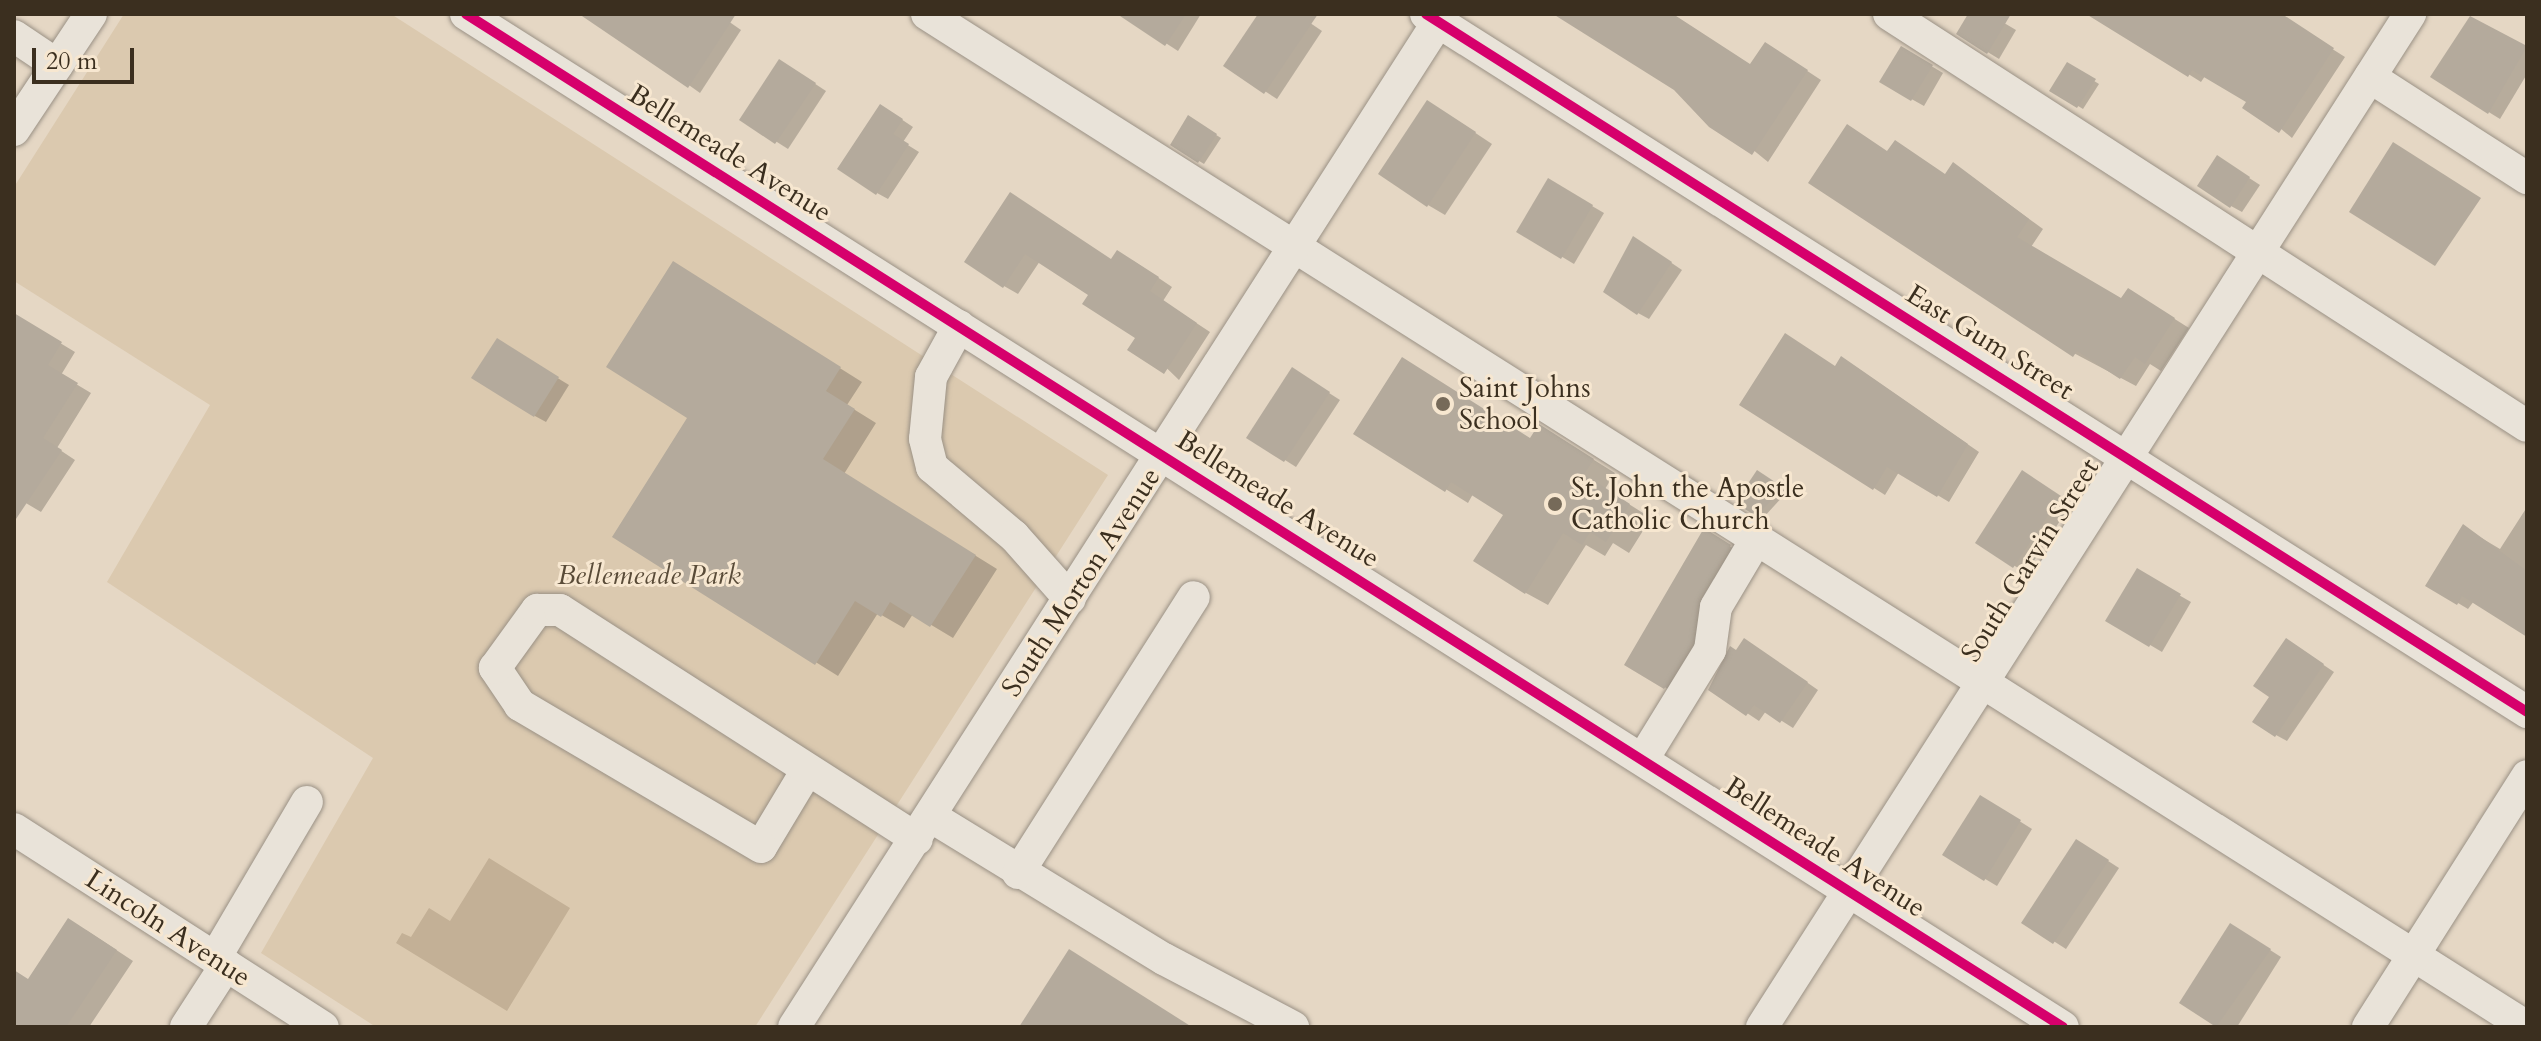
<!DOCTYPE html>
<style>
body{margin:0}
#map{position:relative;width:2541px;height:1041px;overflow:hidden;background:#e5d7c4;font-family:Cardo,serif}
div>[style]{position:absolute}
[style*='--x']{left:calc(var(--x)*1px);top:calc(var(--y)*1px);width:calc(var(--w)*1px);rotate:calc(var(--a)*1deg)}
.green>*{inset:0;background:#dbc9af}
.water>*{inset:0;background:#c3b096}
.shadow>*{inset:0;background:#0003}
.building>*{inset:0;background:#b4aa9c}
.roads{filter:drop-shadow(0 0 2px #9a9185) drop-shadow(0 0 2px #9a9185)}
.minor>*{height:32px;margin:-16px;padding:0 16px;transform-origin:16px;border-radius:16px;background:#e9e3d9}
.cycleway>*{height:10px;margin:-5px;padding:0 5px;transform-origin:5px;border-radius:5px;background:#d6006c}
.dots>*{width:22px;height:22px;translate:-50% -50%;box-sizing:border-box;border:4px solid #f7e7d0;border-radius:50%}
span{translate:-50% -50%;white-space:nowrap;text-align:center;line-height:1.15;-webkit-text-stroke:6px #f7e7d0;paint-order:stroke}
.street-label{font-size:28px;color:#3b2f1f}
.poi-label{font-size:28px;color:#3b2f1f}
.left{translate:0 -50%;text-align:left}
.park-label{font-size:28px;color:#594b38;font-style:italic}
.frame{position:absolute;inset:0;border:16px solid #3b2f1f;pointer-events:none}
.scale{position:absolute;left:32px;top:48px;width:102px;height:36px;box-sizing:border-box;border:4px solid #3b2f1f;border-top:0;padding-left:10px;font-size:24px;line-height:28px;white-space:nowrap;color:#3b2f1f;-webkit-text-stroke:6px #f7e7d0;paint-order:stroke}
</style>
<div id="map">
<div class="green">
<i style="clip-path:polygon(124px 14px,391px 14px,1108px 475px,755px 1027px,376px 1027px,261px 953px,373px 758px,107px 582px,210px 405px,14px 281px,14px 187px)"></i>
</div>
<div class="water">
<i style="clip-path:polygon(489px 858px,570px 908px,507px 1011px,396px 943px,402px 933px,411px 937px,429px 908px,450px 921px)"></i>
</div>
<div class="shadow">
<i style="clip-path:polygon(589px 14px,718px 14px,741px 30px,700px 93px)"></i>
<i style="clip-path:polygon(1134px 14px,1201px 14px,1178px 51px,1130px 20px)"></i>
<i style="clip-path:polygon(1260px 14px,1297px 14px,1322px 31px,1277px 99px,1225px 65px)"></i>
<i style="clip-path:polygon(1586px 14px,1672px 14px,1751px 66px,1780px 53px,1821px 80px,1768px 162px)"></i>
<i style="clip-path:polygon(1970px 14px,1989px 14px,2016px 30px,1999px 59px,1958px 34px)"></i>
<i style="clip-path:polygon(2093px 14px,2277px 14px,2345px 57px,2292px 138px,2248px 101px,2205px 76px,2201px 82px)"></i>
<i style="clip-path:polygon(2471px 19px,2527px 48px,2527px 74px,2500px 119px,2432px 77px)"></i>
<i style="clip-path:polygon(1901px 48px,1943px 73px,1924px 106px,1881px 82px)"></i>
<i style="clip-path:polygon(2068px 65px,2099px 84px,2083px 109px,2052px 90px)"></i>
<i style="clip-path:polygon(791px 68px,826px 91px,788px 149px,742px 120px)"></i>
<i style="clip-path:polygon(1444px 112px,1492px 144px,1445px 215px,1428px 205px)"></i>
<i style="clip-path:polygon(892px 113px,913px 127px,903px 142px,919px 152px,888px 199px,877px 193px)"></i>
<i style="clip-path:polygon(1189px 118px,1221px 138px,1204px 164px,1173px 145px)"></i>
<i style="clip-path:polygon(1889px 153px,1947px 176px,1968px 174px,2043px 229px,2031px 247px,2122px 301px,2143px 299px,2189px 328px,2161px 371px,2150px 364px,2136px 386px,2051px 341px)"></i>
<i style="clip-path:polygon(2229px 165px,2260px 185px,2242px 212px,2231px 206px)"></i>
<i style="clip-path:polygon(1549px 181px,1604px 213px,1574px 264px,1519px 231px)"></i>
<i style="clip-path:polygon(1010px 195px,1112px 261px,1132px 260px,1172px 287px,1163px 301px,1210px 332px,1179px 380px,1090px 294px,1040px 261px,1018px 294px,1004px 286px)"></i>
<i style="clip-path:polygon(1645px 245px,1682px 270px,1649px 319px,1638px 313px)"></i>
<i style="clip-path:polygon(695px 277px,862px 382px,847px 405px,876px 423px,844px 474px,997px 569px,953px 638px,913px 614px,904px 628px,878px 613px,838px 676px,614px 536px,689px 417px)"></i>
<i style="clip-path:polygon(17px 317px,75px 352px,61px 375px,91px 393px,57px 448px,75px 460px,41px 512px,14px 496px)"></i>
<i style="clip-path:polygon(497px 341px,569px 385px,546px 422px,535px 416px)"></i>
<i style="clip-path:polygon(1853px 365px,1979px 452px,1949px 502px,1899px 472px,1885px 495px,1874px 488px,1836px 368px)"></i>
<i style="clip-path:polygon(1304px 377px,1340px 400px,1296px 467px,1249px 437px)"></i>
<i style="clip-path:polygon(1356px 433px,1562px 440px,1615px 473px,1605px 489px,1651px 518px,1629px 553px,1613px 543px,1605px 556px,1586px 545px,1548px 605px,1526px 593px,1506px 514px,1473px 494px,1468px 503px)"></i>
<i style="clip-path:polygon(1757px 472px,1787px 492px,1763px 518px,1737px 502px)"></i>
<i style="clip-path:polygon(2034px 480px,2071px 504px,2026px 573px,1977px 542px)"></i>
<i style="clip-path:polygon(2527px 507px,2527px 634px,2474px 601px,2468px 609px,2428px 585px,2463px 527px,2500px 549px)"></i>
<i style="clip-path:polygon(1705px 531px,1741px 553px,1676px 694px,1627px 664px)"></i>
<i style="clip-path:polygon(2137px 571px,2191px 602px,2162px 652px,2108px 620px)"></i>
<i style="clip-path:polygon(1756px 647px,1818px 690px,1793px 728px,1766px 711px,1759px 721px,1711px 689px,1737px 653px)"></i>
<i style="clip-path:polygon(2297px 647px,2334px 672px,2287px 741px,2276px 735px,2271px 696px)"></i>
<i style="clip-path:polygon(1981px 797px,2032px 829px,1997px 886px,1945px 855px)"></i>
<i style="clip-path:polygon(2088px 848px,2119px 868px,2066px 949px,2024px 922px)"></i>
<i style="clip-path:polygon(86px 930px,133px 961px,89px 1027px,14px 1027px,14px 983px,28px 981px)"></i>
<i style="clip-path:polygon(2242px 932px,2281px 957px,2237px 1027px,2220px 1027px,2181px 1002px)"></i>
</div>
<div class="building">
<i style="clip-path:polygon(579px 14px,736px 14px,688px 88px)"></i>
<i style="clip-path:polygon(1117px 14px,1186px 14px,1165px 46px)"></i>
<i style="clip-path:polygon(1258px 14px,1318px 14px,1264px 94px,1223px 66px)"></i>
<i style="clip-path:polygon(1553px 14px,1673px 14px,1750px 64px,1765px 42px,1808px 70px,1752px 155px,1709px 127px,1674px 90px)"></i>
<i style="clip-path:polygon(1968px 14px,2011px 14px,1987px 54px,1956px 34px)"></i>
<i style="clip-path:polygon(2086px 14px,2282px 14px,2334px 48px,2279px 133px,2242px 108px,2246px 102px,2192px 70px,2188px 77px)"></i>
<i style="clip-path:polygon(2470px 16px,2527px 46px,2488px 114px,2430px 77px)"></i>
<i style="clip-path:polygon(1901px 46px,1933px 65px,1911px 101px,1879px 82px)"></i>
<i style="clip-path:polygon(779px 59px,816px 83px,775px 144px,739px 120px)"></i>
<i style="clip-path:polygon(2067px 62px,2096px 79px,2077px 108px,2049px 91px)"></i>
<i style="clip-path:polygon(1427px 100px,1476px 132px,1427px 207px,1378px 174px)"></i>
<i style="clip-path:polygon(880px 104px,903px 119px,893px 134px,909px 144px,876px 195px,837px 169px)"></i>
<i style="clip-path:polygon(1188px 115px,1217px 134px,1198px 163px,1170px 145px)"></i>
<i style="clip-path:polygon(1847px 124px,1887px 151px,1895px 140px,1945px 174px,1953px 162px,2029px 219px,2017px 237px,2121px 298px,2128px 288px,2175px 318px,2145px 364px,2135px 357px,2120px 379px,2077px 351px,2073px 357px,1808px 183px)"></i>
<i style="clip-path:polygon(2393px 142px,2481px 198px,2435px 266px,2349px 212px)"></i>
<i style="clip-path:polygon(2217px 155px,2250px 177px,2230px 208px,2197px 186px)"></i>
<i style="clip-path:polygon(1548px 178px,1593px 205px,1561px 259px,1516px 232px)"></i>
<i style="clip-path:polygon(1010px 192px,1111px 259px,1117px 250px,1159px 277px,1150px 291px,1197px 323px,1164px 374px,1127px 350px,1135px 338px,1082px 304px,1088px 295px,1025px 254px,1003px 288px,964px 262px)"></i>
<i style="clip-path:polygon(1633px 236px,1672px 262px,1637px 315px,1603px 292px)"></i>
<i style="clip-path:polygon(673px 261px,841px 367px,826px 391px,855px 409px,823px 459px,976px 555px,930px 627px,890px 602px,881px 617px,855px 601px,815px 665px,612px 537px,687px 418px,606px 367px)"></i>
<i style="clip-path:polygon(14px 313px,62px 342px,48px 365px,78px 383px,43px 438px,62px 450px,14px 522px)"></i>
<i style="clip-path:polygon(1785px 333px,1835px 366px,1841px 356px,1968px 444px,1937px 497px,1887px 467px,1873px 490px,1739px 405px)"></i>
<i style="clip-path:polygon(497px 338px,559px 377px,534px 417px,471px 378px)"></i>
<i style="clip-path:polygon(1402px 357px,1530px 438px,1539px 424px,1594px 459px,1584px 474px,1630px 504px,1606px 542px,1590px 532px,1582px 545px,1563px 533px,1525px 594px,1473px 561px,1503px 515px,1451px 482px,1445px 492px,1353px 434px)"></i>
<i style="clip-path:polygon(1292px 367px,1330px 392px,1284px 462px,1246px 438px)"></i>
<i style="clip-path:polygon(1757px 470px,1784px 488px,1756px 516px,1735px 503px)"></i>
<i style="clip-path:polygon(2022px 470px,2061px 496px,2013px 568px,1975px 543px)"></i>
<i style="clip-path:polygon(2463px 524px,2527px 571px,2527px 637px,2462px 596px,2457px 605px,2425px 586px)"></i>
<i style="clip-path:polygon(1704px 528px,1731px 545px,1699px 598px,1692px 643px,1664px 689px,1624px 665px)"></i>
<i style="clip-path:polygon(2137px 568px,2181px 594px,2149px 647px,2105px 621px)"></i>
<i style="clip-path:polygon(1744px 638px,1808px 682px,1780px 723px,1754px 705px,1746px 716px,1708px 690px,1730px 646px,1736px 650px)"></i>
<i style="clip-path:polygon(2286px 638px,2324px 664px,2275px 737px,2252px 722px,2269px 697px,2253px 686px)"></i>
<i style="clip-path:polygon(1980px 795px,2021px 820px,1984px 881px,1942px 855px)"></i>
<i style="clip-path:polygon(2076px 839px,2109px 860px,2053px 944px,2021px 923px)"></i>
<i style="clip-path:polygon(68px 918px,117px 950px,66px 1027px,14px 1027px,14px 970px,28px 979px)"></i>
<i style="clip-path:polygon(2230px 923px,2271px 949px,2216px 1027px,2179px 1003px)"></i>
<i style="clip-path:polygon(1069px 949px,1192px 1027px,1019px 1027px)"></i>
</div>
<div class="roads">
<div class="minor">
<i style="--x:466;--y:14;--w:1891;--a:32.39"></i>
<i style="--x:927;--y:14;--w:1894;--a:32.34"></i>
<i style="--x:1426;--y:14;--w:1304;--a:32.37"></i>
<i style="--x:1889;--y:14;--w:759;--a:32.85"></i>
<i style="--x:14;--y:36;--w:52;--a:34"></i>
<i style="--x:2370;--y:77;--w:187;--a:32.8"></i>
<i style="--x:14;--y:130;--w:139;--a:-56.4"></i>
<i style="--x:959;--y:326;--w:58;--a:118.8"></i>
<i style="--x:931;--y:377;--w:62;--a:95.5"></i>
<i style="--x:925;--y:439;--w:29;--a:76"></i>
<i style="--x:932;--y:467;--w:107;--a:40.1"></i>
<i style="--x:1014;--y:536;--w:84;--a:48.4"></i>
<i style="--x:1643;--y:759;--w:128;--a:-58.4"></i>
<i style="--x:1710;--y:650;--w:43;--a:-82.1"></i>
<i style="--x:1716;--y:607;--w:80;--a:-59.3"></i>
<i style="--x:806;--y:772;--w:87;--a:121"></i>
<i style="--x:761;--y:847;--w:280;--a:-149.5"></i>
<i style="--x:520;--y:705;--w:45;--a:-124"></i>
<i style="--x:495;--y:668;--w:72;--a:-54.1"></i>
<i style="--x:537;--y:610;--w:23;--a:0"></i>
<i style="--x:560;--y:610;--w:424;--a:32.7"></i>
<i style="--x:932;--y:817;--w:272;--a:31.5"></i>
<i style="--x:1164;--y:959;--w:146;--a:27.8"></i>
<i style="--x:14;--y:829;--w:367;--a:32.7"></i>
<i style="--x:1018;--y:873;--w:327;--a:-57.5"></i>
<i style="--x:215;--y:958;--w:181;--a:-59.5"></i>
<i style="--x:186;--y:1027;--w:74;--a:-57.2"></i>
<i style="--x:794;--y:1027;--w:1203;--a:-57.35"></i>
<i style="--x:1762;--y:1027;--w:1203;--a:-57.39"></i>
<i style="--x:2368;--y:1027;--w:297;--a:-57.6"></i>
</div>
</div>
<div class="cycleway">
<i style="--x:466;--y:14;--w:1891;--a:32.39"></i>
<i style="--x:1426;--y:14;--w:1304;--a:32.37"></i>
</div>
<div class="dots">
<i style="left:1443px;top:404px;background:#766a59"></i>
<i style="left:1555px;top:504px;background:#766a59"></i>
</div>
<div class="street-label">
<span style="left:730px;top:153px;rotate:32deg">Bellemeade Avenue</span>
<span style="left:1990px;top:342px;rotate:32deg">East Gum Street</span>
<span style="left:1278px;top:499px;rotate:32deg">Bellemeade Avenue</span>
<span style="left:2030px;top:560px;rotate:-58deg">South Garvin Street</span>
<span style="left:1081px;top:582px;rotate:-57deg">South Morton Avenue</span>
<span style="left:1825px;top:847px;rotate:33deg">Bellemeade Avenue</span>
<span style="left:168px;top:928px;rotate:33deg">Lincoln Avenue</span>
</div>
<div class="poi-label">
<span class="left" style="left:1459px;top:404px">Saint Johns<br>School</span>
<span class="left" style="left:1571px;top:504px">St. John the Apostle<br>Catholic Church</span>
</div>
<div class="park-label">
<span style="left:649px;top:575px">Bellemeade Park</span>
</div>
<div class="frame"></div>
<div class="scale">20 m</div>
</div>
